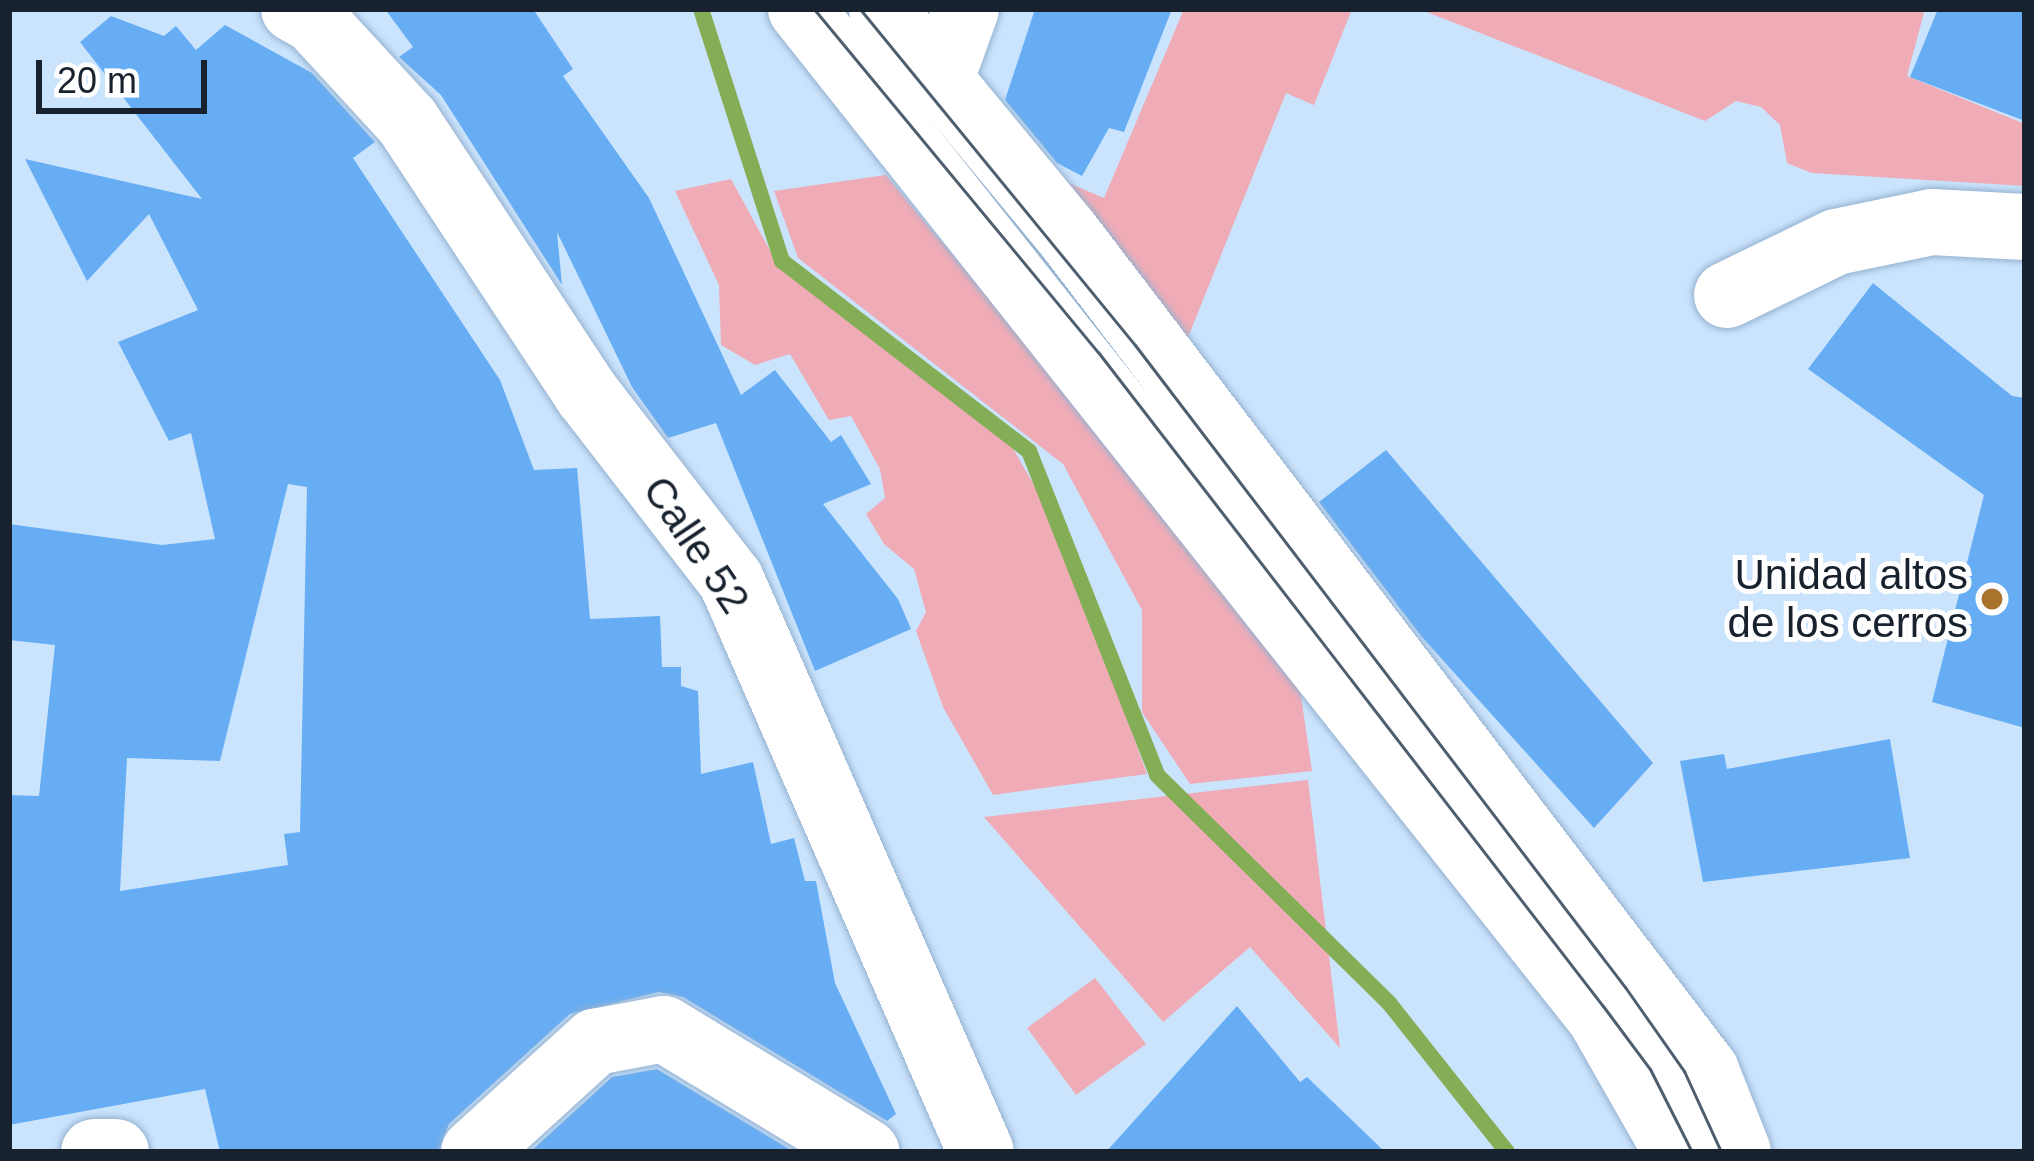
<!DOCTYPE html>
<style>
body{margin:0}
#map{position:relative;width:2034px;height:1161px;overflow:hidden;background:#cbe4fd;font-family:Arial,sans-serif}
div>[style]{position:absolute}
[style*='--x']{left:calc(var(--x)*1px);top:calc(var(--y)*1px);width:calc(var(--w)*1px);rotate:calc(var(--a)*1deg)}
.green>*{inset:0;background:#f0acb6}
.stream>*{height:16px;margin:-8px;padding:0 8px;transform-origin:8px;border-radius:8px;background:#84ae56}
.building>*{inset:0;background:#67adf4}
.roads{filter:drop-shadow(0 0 3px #95b2d0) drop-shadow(0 0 3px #95b2d0)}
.street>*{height:66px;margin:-33px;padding:0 33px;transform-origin:33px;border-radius:33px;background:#fff}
.secondary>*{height:66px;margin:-33px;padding:0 33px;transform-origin:33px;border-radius:33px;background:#fff}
.tram>*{height:3px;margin:-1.5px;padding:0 1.5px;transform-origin:1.5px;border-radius:1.5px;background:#4f5e6e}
.dots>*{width:33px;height:33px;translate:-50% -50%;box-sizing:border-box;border:6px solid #fff;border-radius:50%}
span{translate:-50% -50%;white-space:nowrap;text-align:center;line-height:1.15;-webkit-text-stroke:10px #fff;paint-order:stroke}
.street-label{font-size:42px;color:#17222e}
.poi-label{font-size:42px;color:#17222e}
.right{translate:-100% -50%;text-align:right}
.frame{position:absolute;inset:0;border:12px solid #17222e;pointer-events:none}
.scale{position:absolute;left:36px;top:60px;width:171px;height:54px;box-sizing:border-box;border:6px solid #17222e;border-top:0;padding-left:15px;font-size:36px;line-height:42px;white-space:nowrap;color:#17222e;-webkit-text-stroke:9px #fff;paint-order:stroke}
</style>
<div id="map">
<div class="green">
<i style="clip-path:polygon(1184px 9px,1352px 9px,1314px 105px,1286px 93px,1183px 350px,1038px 170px,1104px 198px)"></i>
<i style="clip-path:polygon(1419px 9px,1925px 9px,1907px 76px,2025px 124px,2025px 186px,1812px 173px,1787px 163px,1780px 125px,1761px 107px,1736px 101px,1705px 121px)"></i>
<i style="clip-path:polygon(886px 175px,1297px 669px,1312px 771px,1190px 784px,1142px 712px,1142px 610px,1063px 464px,798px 258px,774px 191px)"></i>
<i style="clip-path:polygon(731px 179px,779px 267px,848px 310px,1007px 438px,1057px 525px,1147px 774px,993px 795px,943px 707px,916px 631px,926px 612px,914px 569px,884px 544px,866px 514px,885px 498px,880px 469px,851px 416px,829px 420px,790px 354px,755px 365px,721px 345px,719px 285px,675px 191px)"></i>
<i style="clip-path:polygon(1308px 780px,1340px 1048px,1250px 947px,1163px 1022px,984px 817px)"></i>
<i style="clip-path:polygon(1095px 978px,1146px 1044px,1076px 1095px,1027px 1028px)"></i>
</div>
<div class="stream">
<i style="--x:701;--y:9;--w:265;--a:72.2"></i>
<i style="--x:782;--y:261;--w:312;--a:37.6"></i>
<i style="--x:1029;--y:451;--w:348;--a:68.4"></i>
<i style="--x:1157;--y:775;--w:325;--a:44.5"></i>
<i style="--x:1389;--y:1003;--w:190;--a:51.6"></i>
</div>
<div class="building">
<i style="clip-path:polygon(385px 9px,533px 9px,573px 69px,563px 76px,649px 198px,741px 395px,775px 370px,831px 442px,841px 435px,871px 484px,823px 504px,898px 599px,911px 629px,815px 671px,716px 423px,668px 438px,632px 387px,557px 232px,562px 285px,441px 95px,399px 57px,413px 47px)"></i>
<i style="clip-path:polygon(1035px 9px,1172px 9px,1124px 132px,1109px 128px,1082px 176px,1057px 163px,1005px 100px)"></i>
<i style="clip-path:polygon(1938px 9px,2025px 9px,2025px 121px,1910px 77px)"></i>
<i style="clip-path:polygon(evenodd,111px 16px,164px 36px,176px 26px,196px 50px,225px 25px,312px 73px,375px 142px,353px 158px,500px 380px,534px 470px,577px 468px,590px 619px,660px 616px,662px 667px,681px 667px,681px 686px,698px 691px,701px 774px,753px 762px,771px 844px,794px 838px,805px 881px,816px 881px,835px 983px,896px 1114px,887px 1121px,683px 997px,659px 992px,570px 1014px,449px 1124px,438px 1152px,220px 1152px,205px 1089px,9px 1125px,9px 795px,39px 796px,55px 645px,9px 640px,9px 524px,162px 545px,215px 539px,191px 433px,169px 441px,118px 342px,198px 310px,149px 214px,87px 281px,25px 159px,202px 199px,80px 42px,111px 16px,288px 484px,307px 487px,300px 832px,284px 834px,288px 865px,120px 891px,127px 758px,220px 761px,288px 484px)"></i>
<i style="clip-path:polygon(1873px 283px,2012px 396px,2025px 398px,2025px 728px,1932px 702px,1984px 495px,1808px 369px)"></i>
<i style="clip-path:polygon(1386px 450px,1653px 763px,1594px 828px,1421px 636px,1319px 502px)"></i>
<i style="clip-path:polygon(1890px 739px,1910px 858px,1703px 882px,1680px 761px,1724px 754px,1727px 769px)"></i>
<i style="clip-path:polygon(1237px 1006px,1300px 1082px,1307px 1077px,1385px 1152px,1106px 1152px)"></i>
<i style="clip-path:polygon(657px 1069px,794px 1152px,530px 1152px,612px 1077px)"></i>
</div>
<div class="roads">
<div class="street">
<i style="--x:801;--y:9;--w:1286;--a:51.6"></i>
<i style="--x:1600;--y:1017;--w:155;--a:60.3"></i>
<i style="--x:882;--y:9;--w:289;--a:50.5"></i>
<i style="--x:1066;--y:232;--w:1055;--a:52.66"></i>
<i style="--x:1706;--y:1071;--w:87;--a:68.4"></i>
<i style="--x:948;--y:59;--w:53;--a:-70.2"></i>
<i style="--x:1727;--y:295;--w:121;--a:-25.9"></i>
<i style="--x:1836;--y:242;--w:98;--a:-11.8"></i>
<i style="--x:1932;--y:222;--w:93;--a:3.1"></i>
</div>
<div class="secondary">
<i style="--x:294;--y:9;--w:23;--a:29"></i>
<i style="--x:314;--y:20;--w:137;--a:47.4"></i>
<i style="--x:407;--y:121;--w:327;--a:56.6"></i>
<i style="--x:587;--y:394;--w:235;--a:52.3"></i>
<i style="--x:731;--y:580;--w:624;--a:66.39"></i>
<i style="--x:94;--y:1152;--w:22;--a:0"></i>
<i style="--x:474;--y:1152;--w:164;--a:-42.3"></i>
<i style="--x:595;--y:1042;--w:70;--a:-10.7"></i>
<i style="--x:664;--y:1029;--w:237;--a:31.3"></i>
</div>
</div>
<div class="tram">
<i style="--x:814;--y:9;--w:445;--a:50.4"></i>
<i style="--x:1098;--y:352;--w:826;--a:52.33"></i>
<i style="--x:1603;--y:1006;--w:79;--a:53.3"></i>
<i style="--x:1650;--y:1069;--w:93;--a:63.2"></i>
<i style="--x:860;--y:9;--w:434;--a:50.7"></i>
<i style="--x:1135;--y:345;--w:808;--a:52.65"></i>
<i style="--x:1625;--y:987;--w:103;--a:54.9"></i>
<i style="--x:1684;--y:1071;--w:89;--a:65.4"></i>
</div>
<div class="dots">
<i style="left:1992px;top:599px;background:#a8732d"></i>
</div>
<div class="street-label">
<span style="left:696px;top:545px;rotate:56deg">Calle 52</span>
</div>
<div class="poi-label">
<span class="right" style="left:1968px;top:599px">Unidad altos<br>de los cerros</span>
</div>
<div class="frame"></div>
<div class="scale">20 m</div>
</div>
